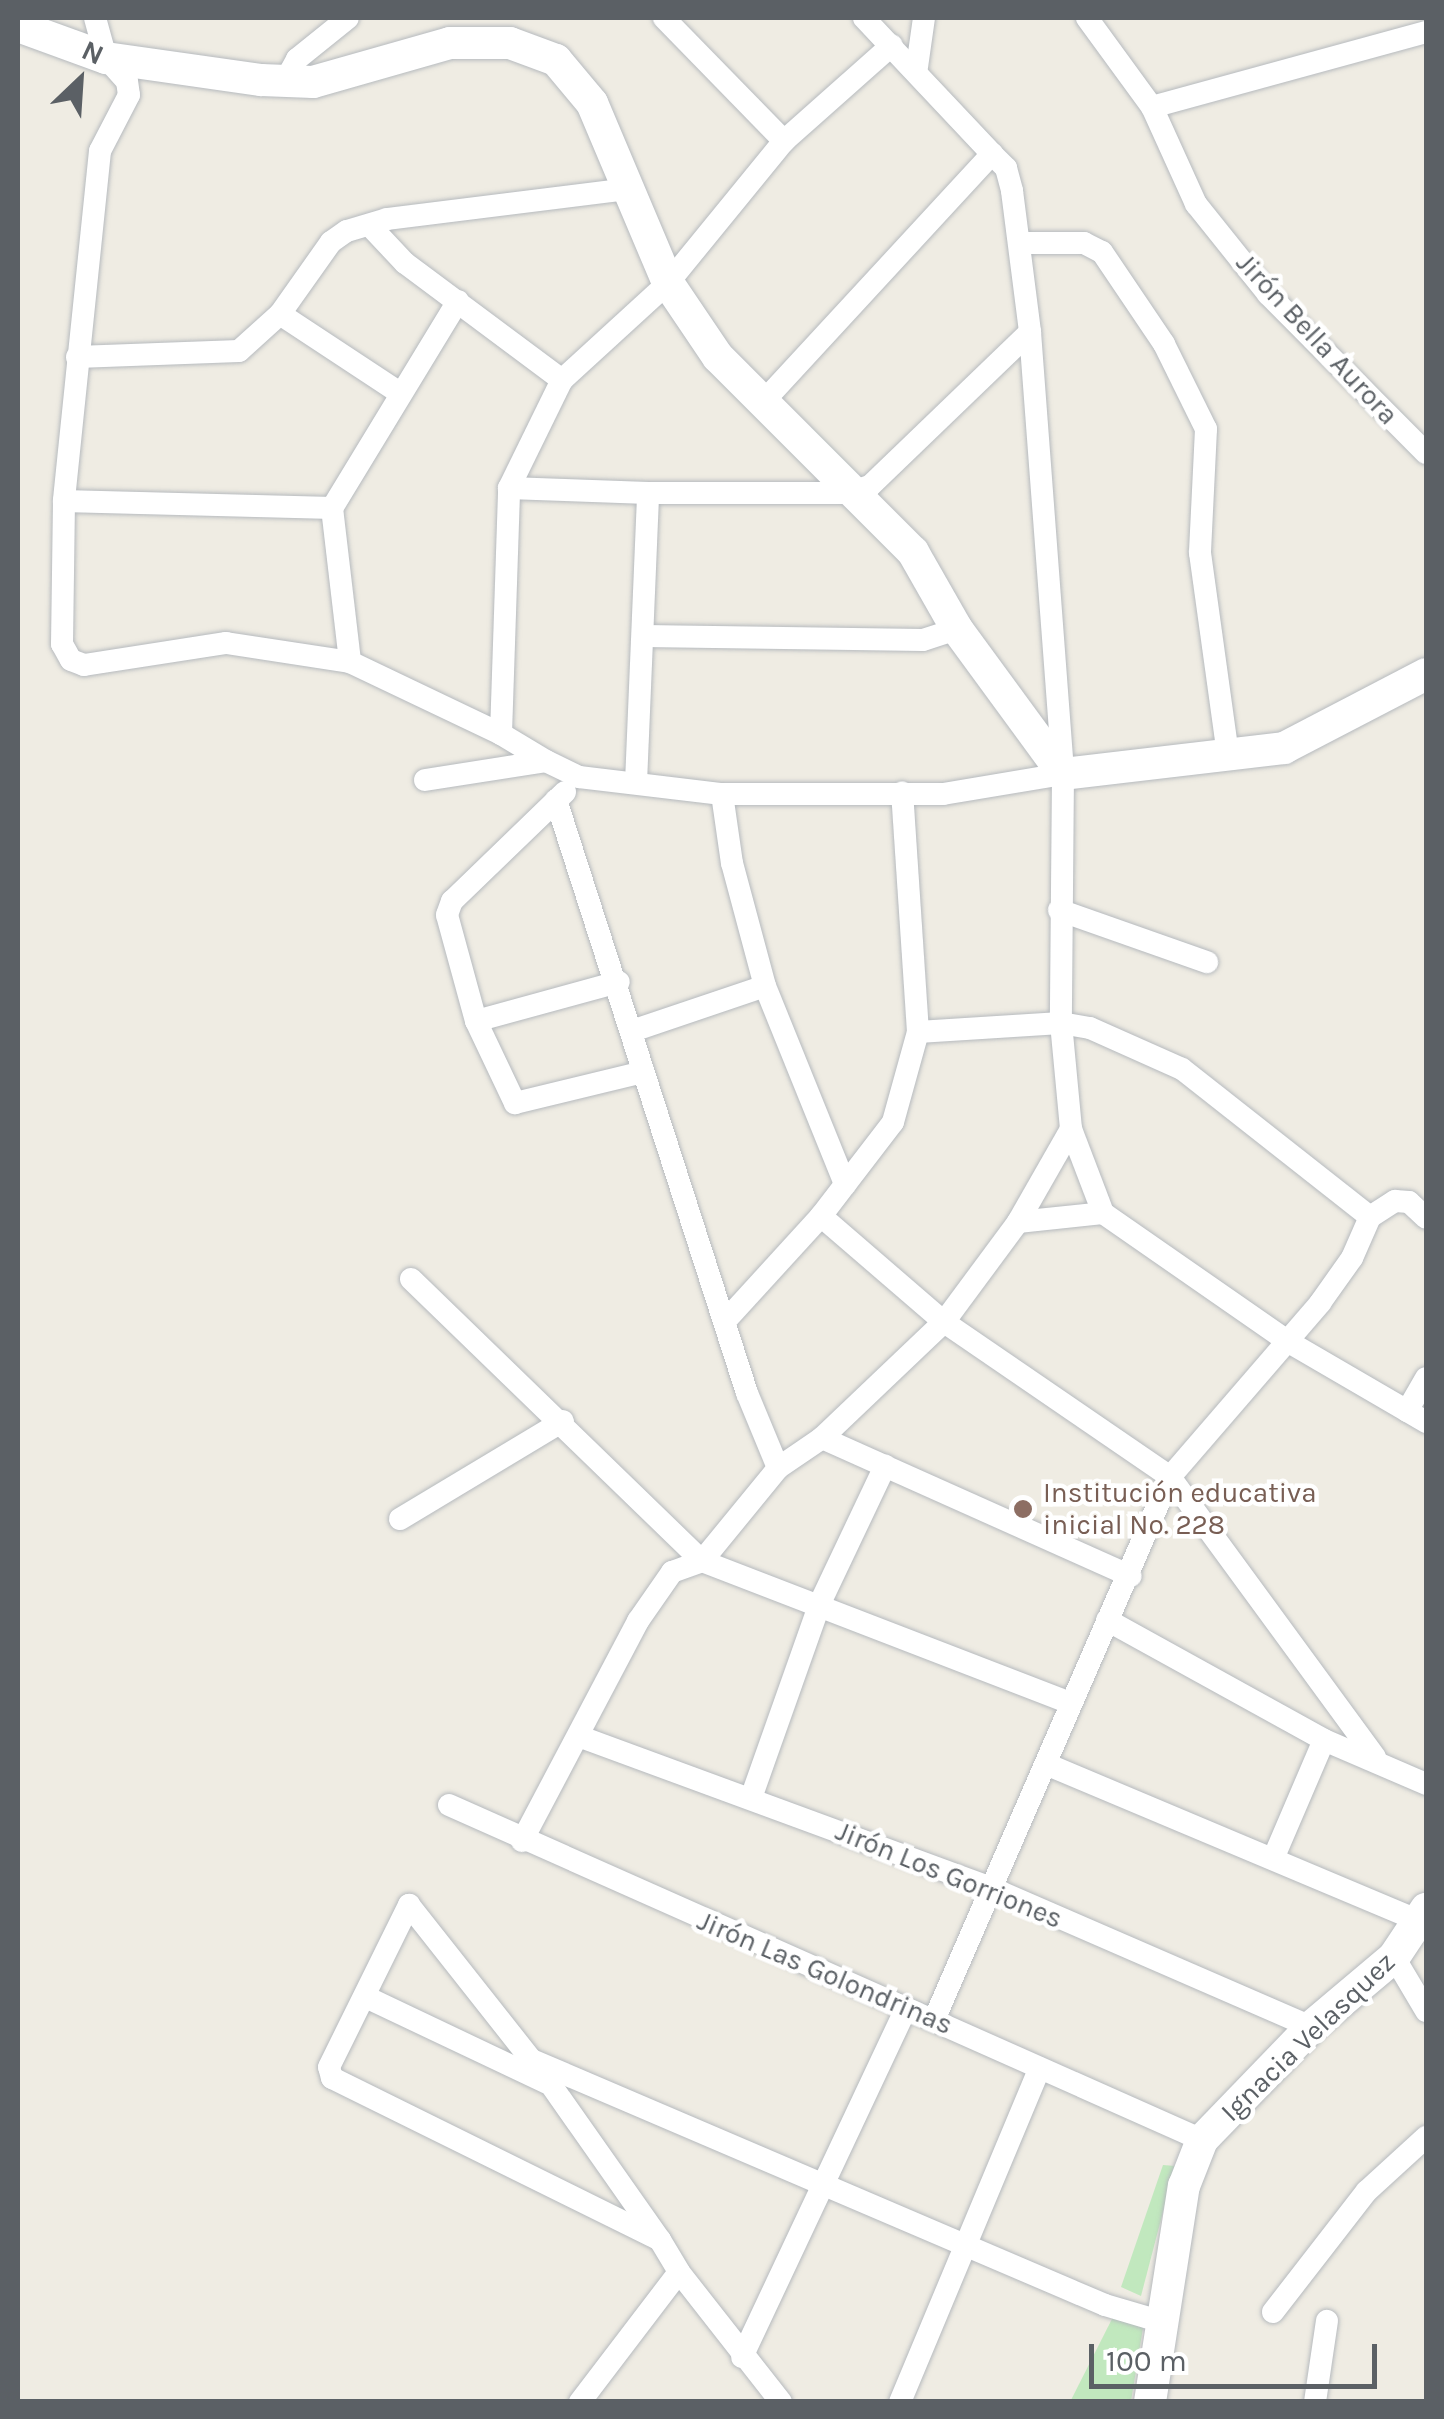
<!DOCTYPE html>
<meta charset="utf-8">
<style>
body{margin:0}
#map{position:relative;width:1444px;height:2419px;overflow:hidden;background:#efece3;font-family:Karla,sans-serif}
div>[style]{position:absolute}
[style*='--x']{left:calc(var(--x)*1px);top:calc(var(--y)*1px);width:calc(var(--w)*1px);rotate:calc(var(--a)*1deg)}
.green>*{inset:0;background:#c1e8be}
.roads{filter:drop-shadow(0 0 2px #b6babe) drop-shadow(0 0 2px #b6babe)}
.street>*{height:22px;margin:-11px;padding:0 11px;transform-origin:11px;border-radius:11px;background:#fff}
.secondary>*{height:32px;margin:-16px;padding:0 16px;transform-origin:16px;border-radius:16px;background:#fff}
.dots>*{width:28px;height:28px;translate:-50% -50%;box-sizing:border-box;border:5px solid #fff;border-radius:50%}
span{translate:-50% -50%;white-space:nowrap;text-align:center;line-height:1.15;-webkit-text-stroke:9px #fff;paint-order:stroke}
.street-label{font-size:28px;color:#5b6065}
.education-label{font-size:28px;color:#785e54}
.left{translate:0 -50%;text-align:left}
.frame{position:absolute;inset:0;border:20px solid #5b6065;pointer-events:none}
.north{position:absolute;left:30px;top:30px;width:100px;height:100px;-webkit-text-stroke:8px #fff;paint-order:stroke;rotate:25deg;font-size:28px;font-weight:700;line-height:40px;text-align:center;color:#5b6065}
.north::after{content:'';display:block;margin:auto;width:35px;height:45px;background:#5b6065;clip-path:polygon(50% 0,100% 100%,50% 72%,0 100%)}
.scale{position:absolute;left:1089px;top:2344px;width:288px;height:45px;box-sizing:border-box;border:5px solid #5b6065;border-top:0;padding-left:12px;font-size:30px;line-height:35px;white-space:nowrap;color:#5b6065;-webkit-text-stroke:8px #fff;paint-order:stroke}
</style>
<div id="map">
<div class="green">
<i style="clip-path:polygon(1163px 2165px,1175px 2166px,1141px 2296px,1121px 2287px)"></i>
<i style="clip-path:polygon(1117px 2309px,1145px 2316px,1131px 2401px,1070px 2402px)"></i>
</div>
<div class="roads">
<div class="street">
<i style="--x:95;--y:18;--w:41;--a:74.6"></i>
<i style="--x:106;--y:58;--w:31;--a:48"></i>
<i style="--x:127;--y:81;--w:14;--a:82"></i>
<i style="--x:129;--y:95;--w:63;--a:117.4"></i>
<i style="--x:100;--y:151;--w:352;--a:95.9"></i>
<i style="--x:64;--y:501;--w:143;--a:90.8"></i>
<i style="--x:62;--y:644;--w:18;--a:61"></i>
<i style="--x:71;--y:660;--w:14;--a:21"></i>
<i style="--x:84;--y:665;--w:144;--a:-8.8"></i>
<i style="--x:226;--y:643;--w:125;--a:8.7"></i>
<i style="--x:664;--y:18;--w:172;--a:45.7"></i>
<i style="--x:864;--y:18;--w:187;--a:46.7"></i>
<i style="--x:1087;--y:18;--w:110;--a:53.9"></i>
<i style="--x:1152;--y:107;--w:107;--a:65.6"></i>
<i style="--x:1196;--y:204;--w:115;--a:51.3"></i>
<i style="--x:1268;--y:294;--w:224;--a:45.2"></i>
<i style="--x:917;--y:67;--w:49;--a:-81.9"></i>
<i style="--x:285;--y:81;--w:25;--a:-61"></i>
<i style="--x:297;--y:59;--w:65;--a:-38.8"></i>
<i style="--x:1152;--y:107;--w:284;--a:-15.3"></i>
<i style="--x:372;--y:228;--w:48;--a:46.7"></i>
<i style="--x:405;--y:263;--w:196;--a:36.7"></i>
<i style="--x:1021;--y:243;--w:63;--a:0"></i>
<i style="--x:1084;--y:243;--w:20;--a:27"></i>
<i style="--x:1102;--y:252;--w:111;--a:56"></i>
<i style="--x:1164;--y:344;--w:95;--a:63.7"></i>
<i style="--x:1206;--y:429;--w:124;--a:92.8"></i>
<i style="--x:1200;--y:553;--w:203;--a:82.1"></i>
<i style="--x:458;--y:301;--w:242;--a:121.3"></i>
<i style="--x:332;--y:508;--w:155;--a:83.3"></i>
<i style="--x:350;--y:662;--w:167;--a:25.5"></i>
<i style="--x:280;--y:314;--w:88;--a:-54.7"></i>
<i style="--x:331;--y:242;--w:19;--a:-35"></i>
<i style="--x:347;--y:231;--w:42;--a:-16.7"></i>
<i style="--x:387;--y:219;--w:243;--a:-7.1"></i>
<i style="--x:77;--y:357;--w:162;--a:-2.1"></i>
<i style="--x:239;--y:351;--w:55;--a:-42.1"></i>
<i style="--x:280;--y:314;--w:144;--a:33.4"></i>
<i style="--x:763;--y:402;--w:338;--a:-47.3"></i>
<i style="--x:992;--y:154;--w:20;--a:45"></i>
<i style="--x:1006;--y:168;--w:24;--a:75"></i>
<i style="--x:1012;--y:191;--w:142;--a:82.7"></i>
<i style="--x:1030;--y:332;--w:443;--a:85.7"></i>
<i style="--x:1063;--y:774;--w:249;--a:90.5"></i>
<i style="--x:1061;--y:1023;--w:106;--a:84.6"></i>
<i style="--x:1071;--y:1129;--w:90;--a:69.1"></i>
<i style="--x:1103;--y:1213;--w:224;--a:34.8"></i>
<i style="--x:1287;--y:1341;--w:161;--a:30.2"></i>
<i style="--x:509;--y:488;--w:139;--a:2.1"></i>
<i style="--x:648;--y:493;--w:200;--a:0"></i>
<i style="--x:848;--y:493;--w:23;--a:-18"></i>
<i style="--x:870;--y:486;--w:222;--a:-43.9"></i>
<i style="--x:64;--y:501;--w:268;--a:1.5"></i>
<i style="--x:644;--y:636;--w:279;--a:0.8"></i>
<i style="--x:923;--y:640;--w:36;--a:-18"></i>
<i style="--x:546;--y:761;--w:52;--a:-149"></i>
<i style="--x:501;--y:734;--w:246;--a:-88.1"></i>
<i style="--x:509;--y:488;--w:120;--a:-63.9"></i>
<i style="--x:562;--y:380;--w:144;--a:-42.5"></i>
<i style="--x:668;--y:283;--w:183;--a:-50.8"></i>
<i style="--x:784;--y:141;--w:144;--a:-41.6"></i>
<i style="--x:425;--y:780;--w:122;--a:-8.9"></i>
<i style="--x:546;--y:761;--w:37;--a:26"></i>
<i style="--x:579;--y:777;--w:144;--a:6.8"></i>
<i style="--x:722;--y:794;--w:221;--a:0"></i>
<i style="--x:943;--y:794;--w:122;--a:-9.5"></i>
<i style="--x:636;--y:783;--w:290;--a:-87.6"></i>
<i style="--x:565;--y:792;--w:157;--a:136"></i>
<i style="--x:452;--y:901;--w:15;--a:110"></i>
<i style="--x:447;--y:915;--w:110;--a:74.7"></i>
<i style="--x:476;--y:1021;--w:91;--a:64.6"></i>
<i style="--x:515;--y:1103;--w:132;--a:-13.6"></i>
<i style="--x:722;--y:794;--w:70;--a:81.8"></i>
<i style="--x:732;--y:863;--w:127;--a:75"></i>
<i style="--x:765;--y:986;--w:214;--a:68"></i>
<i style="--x:556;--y:800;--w:623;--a:72.15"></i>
<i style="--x:747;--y:1393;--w:81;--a:67.5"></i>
<i style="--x:1059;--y:910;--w:157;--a:19.4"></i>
<i style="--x:476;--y:1021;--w:148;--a:-15.3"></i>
<i style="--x:635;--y:1030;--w:137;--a:-18.7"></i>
<i style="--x:918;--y:1032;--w:143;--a:-3.6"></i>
<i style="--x:1061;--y:1023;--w:29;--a:10"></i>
<i style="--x:1090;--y:1028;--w:101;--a:24"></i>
<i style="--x:1182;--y:1069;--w:239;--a:38.2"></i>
<i style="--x:821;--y:1216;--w:162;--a:40.8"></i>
<i style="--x:944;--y:1322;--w:274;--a:34.4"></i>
<i style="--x:1170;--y:1477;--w:347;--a:53.8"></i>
<i style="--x:1018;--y:1222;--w:85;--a:-6"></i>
<i style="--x:411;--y:1279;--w:405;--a:44.1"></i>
<i style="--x:702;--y:1561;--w:120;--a:-50.7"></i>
<i style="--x:778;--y:1468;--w:53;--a:-34.3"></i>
<i style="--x:822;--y:1438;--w:168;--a:-43.6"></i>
<i style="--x:944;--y:1322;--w:124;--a:-53.5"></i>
<i style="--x:1018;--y:1222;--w:107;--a:-60.3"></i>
<i style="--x:727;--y:1319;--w:139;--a:-47.6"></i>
<i style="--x:821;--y:1216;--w:118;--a:-52.5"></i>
<i style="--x:893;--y:1122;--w:93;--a:-74.5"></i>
<i style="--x:918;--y:1032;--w:240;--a:-93.8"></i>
<i style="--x:1407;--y:1411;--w:38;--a:-60"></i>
<i style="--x:822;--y:1438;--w:338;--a:24.1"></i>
<i style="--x:400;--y:1519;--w:190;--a:-31"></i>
<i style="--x:1107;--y:1620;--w:248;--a:28.9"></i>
<i style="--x:1324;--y:1740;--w:111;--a:23.3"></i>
<i style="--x:581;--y:1737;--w:435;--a:20.2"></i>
<i style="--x:989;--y:1887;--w:351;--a:23.5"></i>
<i style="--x:1046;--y:1764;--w:402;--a:22.8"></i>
<i style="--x:751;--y:1798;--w:207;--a:-70.5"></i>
<i style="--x:820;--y:1603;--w:152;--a:-64.6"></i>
<i style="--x:449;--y:1805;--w:824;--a:23.98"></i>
<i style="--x:522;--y:1841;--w:249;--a:-62.2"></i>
<i style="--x:638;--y:1621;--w:60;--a:-55.2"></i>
<i style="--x:672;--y:1572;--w:32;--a:-20"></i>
<i style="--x:702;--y:1561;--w:394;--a:21.1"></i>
<i style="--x:1273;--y:1859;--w:129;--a:-66.8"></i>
<i style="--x:1394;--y:1957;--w:63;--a:59.3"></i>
<i style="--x:368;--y:1998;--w:198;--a:25.4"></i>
<i style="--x:934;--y:2020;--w:592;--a:-66.51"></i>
<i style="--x:1170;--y:1477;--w:230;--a:-49.2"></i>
<i style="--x:1320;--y:1303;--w:55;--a:-54.6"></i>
<i style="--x:1352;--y:1258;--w:45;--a:-66.3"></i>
<i style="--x:1370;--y:1217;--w:30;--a:-33"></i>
<i style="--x:1395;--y:1201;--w:14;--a:4"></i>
<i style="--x:1409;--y:1202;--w:23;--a:43"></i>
<i style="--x:532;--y:2060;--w:623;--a:23.15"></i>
<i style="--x:1105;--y:2305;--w:56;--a:16.5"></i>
<i style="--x:660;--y:2240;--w:366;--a:-153.7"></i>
<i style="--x:332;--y:2078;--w:11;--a:-105"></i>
<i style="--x:329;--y:2067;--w:181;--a:-63.7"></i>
<i style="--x:409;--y:1905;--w:229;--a:51.7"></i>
<i style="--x:551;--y:2085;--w:189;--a:54.9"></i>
<i style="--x:660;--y:2240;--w:37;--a:59"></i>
<i style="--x:679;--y:2272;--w:165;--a:51.9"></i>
<i style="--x:1273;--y:2312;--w:153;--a:-52.2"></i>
<i style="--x:1367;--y:2191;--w:80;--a:-42.5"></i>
<i style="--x:742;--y:2357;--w:383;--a:-64.8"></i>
<i style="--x:580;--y:2402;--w:163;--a:-52.7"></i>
<i style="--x:900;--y:2402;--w:362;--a:-67.3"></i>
<i style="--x:1315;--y:2402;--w:82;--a:-81.6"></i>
</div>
<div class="secondary">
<i style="--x:18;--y:26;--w:94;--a:20"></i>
<i style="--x:106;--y:58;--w:157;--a:8.1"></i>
<i style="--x:261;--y:80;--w:52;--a:2.2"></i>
<i style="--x:313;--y:82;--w:142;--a:-15.9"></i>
<i style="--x:450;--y:43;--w:60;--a:0"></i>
<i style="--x:510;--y:43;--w:49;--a:20.3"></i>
<i style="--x:556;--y:60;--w:56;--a:50.1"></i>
<i style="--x:592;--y:103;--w:195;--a:67.1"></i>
<i style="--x:668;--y:283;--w:89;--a:56"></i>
<i style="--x:718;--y:357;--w:276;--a:45"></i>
<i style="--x:913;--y:552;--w:89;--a:60.3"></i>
<i style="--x:957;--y:629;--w:180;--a:53.8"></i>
<i style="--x:1063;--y:774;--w:223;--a:-6.7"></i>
<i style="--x:1284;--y:748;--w:160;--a:-27.5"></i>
<i style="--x:1150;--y:2402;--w:219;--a:-81.1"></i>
<i style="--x:1184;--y:2186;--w:49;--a:-68.6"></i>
<i style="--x:1202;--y:2140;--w:157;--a:-46"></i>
<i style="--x:1311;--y:2027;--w:109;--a:-40.1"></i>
<i style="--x:1394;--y:1957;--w:58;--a:-56.3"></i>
</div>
</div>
<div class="dots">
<i style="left:1023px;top:1509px;background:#8d6e63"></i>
</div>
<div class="street-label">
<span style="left:1317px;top:339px;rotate:47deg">Jirón Bella Aurora</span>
<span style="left:949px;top:1875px;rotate:22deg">Jirón Los Gorriones</span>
<span style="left:825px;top:1973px;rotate:23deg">Jirón Las Golondrinas</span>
<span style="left:1308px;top:2037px;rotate:-44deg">Ignacia Velasquez</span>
</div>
<div class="education-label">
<span class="left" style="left:1043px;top:1509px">Institución educativa<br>inicial No. 228</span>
</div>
<div class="frame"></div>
<div class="north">N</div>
<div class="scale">100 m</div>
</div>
